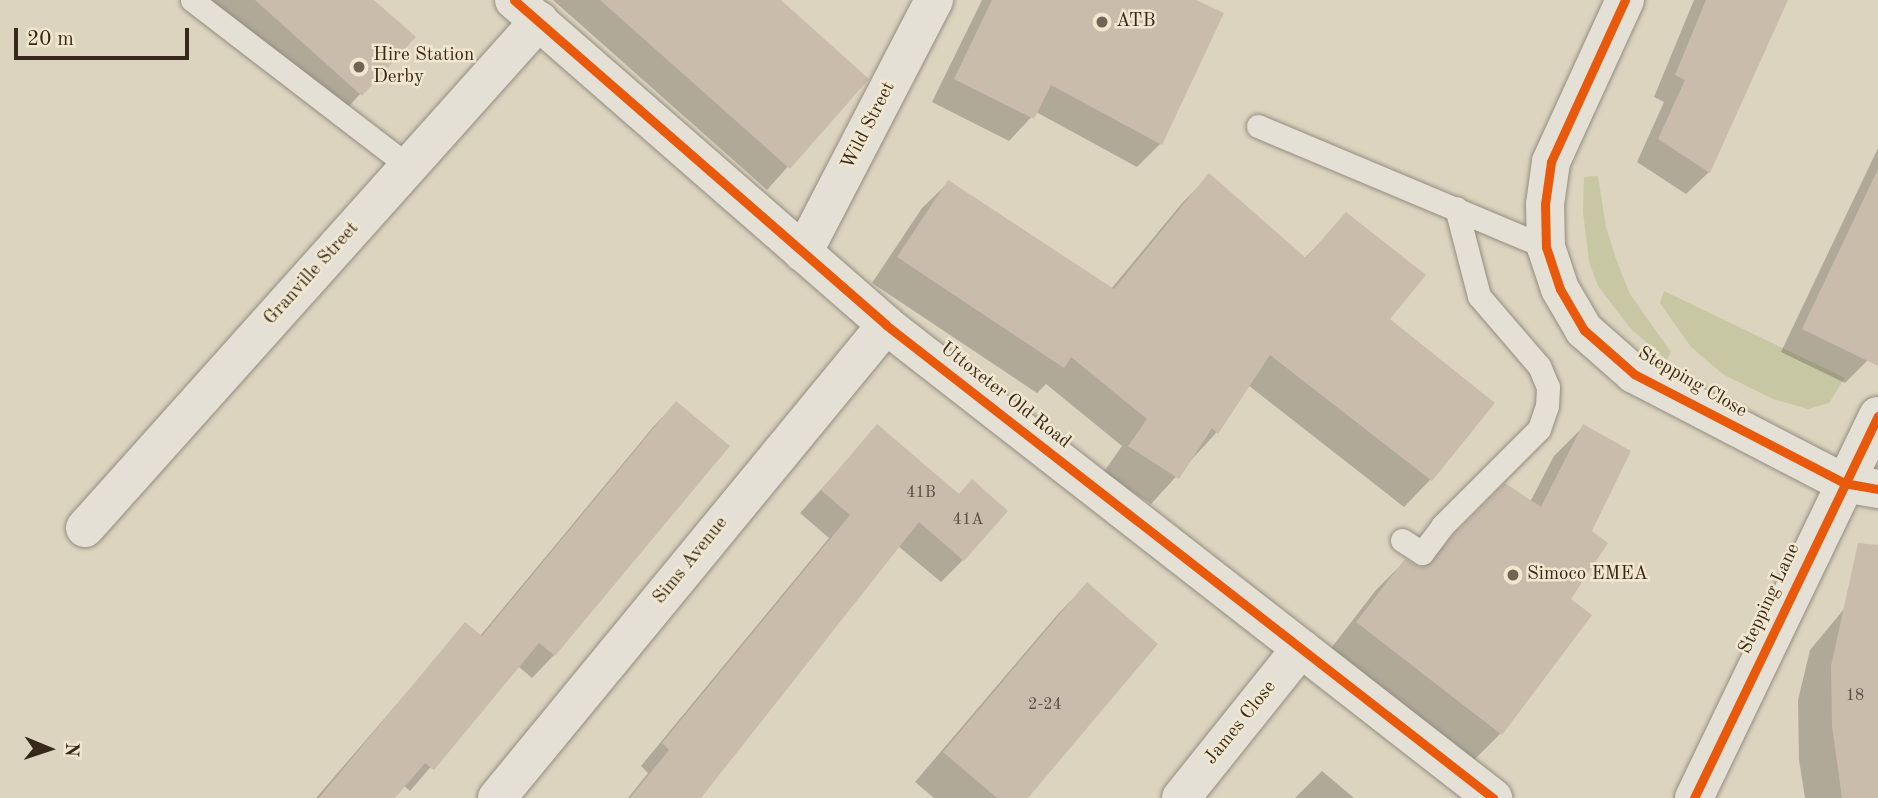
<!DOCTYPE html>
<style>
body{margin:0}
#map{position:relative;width:1878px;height:798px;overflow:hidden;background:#dcd4bf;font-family:"Old Standard TT",serif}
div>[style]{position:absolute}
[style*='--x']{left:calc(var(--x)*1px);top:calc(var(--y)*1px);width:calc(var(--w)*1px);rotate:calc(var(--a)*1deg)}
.green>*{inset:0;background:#c7c8a3}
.shadow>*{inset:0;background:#0003}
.building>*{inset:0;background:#cabcab}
.roads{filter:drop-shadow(0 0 2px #948d80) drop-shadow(0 0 2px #948d80)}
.lane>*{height:23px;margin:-11.5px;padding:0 11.5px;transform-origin:11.5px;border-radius:11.5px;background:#e4e0d5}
.street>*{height:38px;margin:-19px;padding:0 19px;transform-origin:19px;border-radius:19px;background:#e4e0d5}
.secondary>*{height:38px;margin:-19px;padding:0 19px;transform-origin:19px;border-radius:19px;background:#e4e0d5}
.cycleway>*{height:9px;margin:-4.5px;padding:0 4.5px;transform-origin:4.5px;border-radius:4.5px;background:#e8590c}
.dots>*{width:19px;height:19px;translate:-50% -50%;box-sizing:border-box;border:4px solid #f0e7ce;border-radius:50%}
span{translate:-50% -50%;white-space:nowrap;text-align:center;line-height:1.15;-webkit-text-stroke:5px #f0e7ce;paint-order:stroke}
.number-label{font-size:16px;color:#5d4d40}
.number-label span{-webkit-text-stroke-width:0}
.poi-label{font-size:19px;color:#38271b}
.left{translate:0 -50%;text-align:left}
.street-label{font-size:19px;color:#38271b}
.north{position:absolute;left:14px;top:714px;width:70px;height:70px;-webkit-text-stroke:5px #f0e7ce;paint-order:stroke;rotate:92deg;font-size:19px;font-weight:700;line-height:28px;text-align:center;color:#38271b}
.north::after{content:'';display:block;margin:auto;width:24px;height:32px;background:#38271b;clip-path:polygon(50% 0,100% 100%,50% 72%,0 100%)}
.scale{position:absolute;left:14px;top:28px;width:175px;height:32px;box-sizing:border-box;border:4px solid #38271b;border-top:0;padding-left:9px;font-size:21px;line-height:24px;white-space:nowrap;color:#38271b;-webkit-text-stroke:5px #f0e7ce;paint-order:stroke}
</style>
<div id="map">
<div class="green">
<i style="clip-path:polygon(1598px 176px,1606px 227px,1616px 259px,1630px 294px,1671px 352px,1667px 360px,1631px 329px,1598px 286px,1589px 262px,1583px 212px,1584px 177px)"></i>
<i style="clip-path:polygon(1664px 291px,1845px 378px,1829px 403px,1808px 409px,1773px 399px,1724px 375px,1691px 347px,1660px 303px)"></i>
</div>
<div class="shadow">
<i style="clip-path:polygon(204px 0,372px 0,413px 37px,336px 120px)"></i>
<i style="clip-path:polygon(553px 0,778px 0,866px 79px,767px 190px)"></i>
<i style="clip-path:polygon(982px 0,1192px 0,1160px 144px,1137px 167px,1036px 112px,1009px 141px,932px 102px)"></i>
<i style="clip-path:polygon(1694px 0,1786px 0,1709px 172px,1686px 194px,1637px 162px,1664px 102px,1654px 97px)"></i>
<i style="clip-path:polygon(1878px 148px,1878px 337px,1867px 361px,1845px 383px,1781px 352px)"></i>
<i style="clip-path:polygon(1209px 176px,1304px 259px,1346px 215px,1387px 319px,1492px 403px,1430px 480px,1404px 507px,1248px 385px,1216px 433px,1151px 504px,1103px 473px,1122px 446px,1046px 384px,1037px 393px,872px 283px,922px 208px,949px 182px,1111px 289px,1183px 202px)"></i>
<i style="clip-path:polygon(676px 403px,554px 655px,532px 678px,518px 666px,410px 791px,403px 785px,393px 798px,316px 798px,465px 625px,480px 636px,654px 426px)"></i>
<i style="clip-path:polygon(877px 427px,958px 496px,963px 560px,941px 582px,898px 546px,698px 798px,628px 798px,648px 773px,641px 766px,829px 538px,800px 513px)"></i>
<i style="clip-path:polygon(1583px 427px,1568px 599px,1590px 615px,1500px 734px,1471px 763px,1328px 652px,1376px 590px,1405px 561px,1422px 568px,1505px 485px,1530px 502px,1554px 456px)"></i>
<i style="clip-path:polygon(1878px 568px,1878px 798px,1805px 798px,1799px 760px,1798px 700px,1810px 650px)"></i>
<i style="clip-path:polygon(1087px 584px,1025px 798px,934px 798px,915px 782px,1058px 614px)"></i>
<i style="clip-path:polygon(1322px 771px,1354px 798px,1295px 798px)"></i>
</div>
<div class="building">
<i style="clip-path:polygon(255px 0,374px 0,416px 37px,362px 96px)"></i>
<i style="clip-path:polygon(600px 0,781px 0,869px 79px,790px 169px)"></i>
<i style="clip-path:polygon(992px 0,1196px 0,1224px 13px,1162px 145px,1051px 85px,1034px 119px,954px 79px)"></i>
<i style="clip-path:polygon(1706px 0,1788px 0,1710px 173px,1658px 139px,1685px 80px,1675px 75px)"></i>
<i style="clip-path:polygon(1878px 169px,1878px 366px,1802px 329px)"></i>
<i style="clip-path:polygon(1209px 173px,1306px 258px,1346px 212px,1426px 275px,1390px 319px,1495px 403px,1432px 481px,1270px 355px,1218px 434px,1212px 428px,1179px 479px,1128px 446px,1147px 419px,1071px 357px,1064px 368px,897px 257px,948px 180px,1114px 289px)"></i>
<i style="clip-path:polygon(676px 401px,730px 446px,555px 656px,539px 643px,434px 770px,425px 763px,395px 798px,319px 798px,465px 622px,482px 636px)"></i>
<i style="clip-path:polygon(877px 424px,959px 494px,972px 479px,1008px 511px,964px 561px,919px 522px,701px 798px,630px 798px,669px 750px,662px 743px,850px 515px,821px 490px)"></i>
<i style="clip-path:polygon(1583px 424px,1631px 451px,1592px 531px,1608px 543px,1571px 599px,1592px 615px,1502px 735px,1356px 622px,1405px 559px,1420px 567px,1428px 565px,1453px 535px,1505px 483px,1541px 507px)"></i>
<i style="clip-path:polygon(1858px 543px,1878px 545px,1878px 798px,1842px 798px,1832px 726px,1831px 666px)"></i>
<i style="clip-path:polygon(1087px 582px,1158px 644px,1028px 798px,997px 798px,943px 752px)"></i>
</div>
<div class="roads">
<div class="lane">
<i style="--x:192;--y:0;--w:272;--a:37.5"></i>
<i style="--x:1258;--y:126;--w:312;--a:22.8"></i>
<i style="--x:1402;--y:540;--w:24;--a:33"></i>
<i style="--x:1422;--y:553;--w:34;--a:-53"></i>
<i style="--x:1442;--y:526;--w:137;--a:-45"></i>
<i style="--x:1539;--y:429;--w:24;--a:-71"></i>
<i style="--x:1547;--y:406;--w:19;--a:-87"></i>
<i style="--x:1548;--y:387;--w:23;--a:-113"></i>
<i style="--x:1539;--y:366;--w:92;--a:-130.6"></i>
<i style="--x:1479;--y:296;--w:91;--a:-104.6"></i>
</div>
<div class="street">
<i style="--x:1625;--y:0;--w:178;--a:114.6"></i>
<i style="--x:1551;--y:162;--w:42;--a:98.1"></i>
<i style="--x:1545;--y:204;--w:43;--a:88.7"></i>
<i style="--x:1546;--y:247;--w:44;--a:71.6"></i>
<i style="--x:1560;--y:289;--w:48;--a:59.7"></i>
<i style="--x:1584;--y:330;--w:67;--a:41.3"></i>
<i style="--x:1634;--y:374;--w:237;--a:27.4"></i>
<i style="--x:1844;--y:483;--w:35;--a:10"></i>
<i style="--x:803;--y:253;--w:285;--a:-62.6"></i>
<i style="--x:85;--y:528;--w:681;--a:-48.16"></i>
<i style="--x:497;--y:798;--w:612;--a:-50.57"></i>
<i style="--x:1181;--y:798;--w:192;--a:-51.3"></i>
<i style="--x:1694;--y:798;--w:424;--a:-64.3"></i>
</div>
<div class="secondary">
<i style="--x:514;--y:0;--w:494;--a:41.1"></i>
<i style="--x:886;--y:325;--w:770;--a:37.93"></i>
</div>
</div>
<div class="cycleway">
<i style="--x:514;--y:0;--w:494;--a:41.1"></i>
<i style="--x:886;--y:325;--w:770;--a:37.93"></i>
<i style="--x:1625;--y:0;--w:178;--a:114.6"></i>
<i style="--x:1551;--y:162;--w:42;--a:98.1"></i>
<i style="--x:1545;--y:204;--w:43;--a:88.7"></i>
<i style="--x:1546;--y:247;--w:44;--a:71.6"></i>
<i style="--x:1560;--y:289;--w:48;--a:59.7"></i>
<i style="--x:1584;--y:330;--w:67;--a:41.3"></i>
<i style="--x:1634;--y:374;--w:237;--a:27.4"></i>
<i style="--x:1844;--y:483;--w:35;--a:10"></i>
<i style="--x:1694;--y:798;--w:424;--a:-64.3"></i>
</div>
<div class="dots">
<i style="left:1102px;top:22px;background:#716454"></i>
<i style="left:359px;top:67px;background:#716454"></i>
<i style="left:1513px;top:575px;background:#716454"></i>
</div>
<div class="number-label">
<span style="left:921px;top:493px">41B</span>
<span style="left:968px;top:520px">41A</span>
<span style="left:1855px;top:696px">18</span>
<span style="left:1045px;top:705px">2-24</span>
</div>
<div class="poi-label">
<span class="left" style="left:1116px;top:22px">ATB</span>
<span class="left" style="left:373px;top:67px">Hire Station<br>Derby</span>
<span class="left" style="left:1527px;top:575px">Simoco EMEA</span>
</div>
<div class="street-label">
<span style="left:869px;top:126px;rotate:-63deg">Wild Street</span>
<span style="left:312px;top:274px;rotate:-48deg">Granville Street</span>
<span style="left:1692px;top:383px;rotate:30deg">Stepping Close</span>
<span style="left:1005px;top:396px;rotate:38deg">Uttoxeter Old Road</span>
<span style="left:691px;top:561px;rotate:-51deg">Sims Avenue</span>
<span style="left:1770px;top:599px;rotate:-65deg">Stepping Lane</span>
<span style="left:1241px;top:723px;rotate:-51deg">James Close</span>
</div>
<div class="north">N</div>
<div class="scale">20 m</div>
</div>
